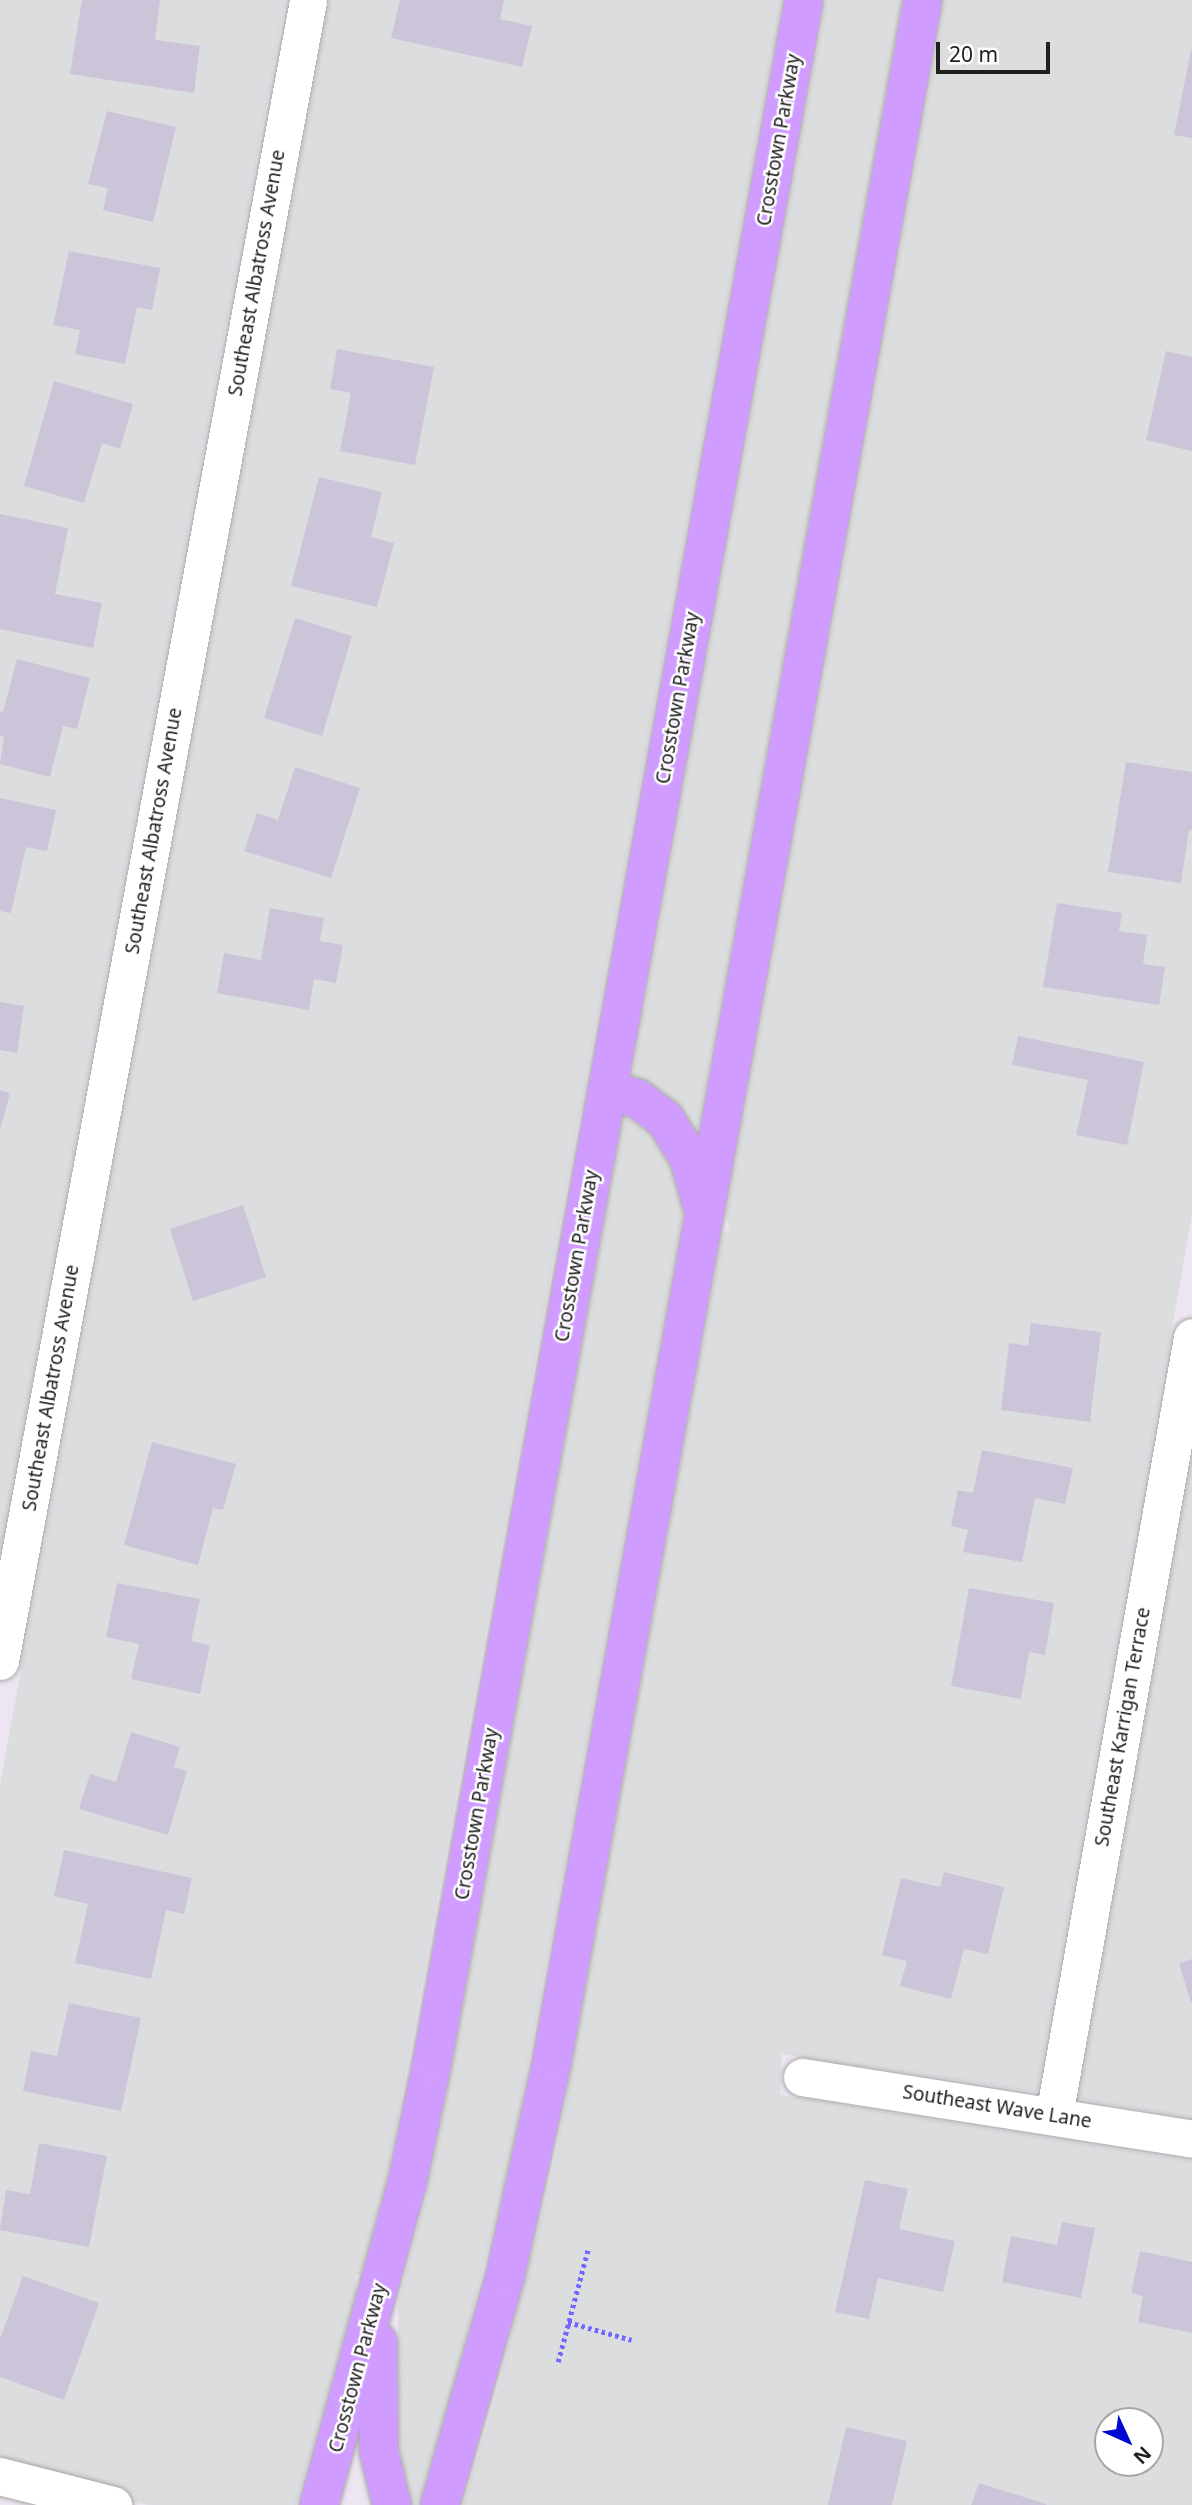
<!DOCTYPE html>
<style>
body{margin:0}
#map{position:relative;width:1192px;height:2505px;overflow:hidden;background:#ede5f1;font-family:"Noto Sans",sans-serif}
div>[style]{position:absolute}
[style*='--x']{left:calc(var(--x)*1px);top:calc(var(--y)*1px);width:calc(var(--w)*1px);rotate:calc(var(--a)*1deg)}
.residential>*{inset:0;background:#dcddde}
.building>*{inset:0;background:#ccc5d9}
.path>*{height:4.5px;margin-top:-2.25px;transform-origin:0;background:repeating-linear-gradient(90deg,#7168ff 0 3.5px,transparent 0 7px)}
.roads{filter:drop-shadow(0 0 2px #a7a7a7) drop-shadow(0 0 2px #a7a7a7)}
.minor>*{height:37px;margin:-18.5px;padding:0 18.5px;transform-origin:18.5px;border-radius:18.5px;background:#fff}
.major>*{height:38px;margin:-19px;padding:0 19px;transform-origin:19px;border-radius:19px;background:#d09cff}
span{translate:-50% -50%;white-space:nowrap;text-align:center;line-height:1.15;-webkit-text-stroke:5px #fff;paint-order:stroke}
.street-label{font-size:19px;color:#202020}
.north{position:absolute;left:1094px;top:2407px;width:70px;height:70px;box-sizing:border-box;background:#fff;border:2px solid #a6a6a6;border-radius:50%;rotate:135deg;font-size:19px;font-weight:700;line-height:28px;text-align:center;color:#202020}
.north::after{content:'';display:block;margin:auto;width:24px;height:32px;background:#0009cf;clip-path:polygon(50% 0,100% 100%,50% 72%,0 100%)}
.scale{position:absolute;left:936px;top:42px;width:114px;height:32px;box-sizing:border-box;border:4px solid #202020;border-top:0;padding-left:9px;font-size:21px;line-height:24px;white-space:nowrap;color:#202020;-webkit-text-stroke:5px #fff;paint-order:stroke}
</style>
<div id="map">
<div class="residential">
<i style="clip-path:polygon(0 0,286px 0,0 1549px)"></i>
<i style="clip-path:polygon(330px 0,782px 0,387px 2177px,361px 2275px,356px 2275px,356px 2293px,296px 2505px,149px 2505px,0 2478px,0 1784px)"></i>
<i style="clip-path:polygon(826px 0,902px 0,697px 1133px,676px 1103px,649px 1083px,632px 1076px)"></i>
<i style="clip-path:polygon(evenodd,945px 0,1192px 0,1192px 1215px,1037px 2092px,782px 2054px,780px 2095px,1192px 2161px,1192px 2505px,463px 2505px,494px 2404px,554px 2165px,723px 1232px,730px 1231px,726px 1216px,945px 0,1108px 2421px,1150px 2421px,1150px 2463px,1108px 2463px,1108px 2421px)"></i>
<i style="clip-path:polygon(624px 1116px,650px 1133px,670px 1165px,683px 1212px,512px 2153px,453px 2389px,418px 2505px,414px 2505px,400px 2452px,398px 2303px,428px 2190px,452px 2069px)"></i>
<i style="clip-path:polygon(1192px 1460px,1192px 2118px,1079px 2099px)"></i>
</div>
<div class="building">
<i style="clip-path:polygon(82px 0,160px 0,155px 40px,200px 46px,194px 93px,70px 74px)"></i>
<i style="clip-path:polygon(400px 0,504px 0,500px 19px,532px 26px,522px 67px,391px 38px)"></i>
<i style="clip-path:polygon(1191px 50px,1192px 50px,1192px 138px,1174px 135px)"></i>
<i style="clip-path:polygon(107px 111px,176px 127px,153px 222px,103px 210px,108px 188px,88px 184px)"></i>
<i style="clip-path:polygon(69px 251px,160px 268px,152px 310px,137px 307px,125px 364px,75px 354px,80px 330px,53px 325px)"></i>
<i style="clip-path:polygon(337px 349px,434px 367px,415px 465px,340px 451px,351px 393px,330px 389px)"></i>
<i style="clip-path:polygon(1166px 351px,1192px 357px,1192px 451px,1146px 440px)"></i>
<i style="clip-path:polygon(54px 381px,133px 404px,120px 449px,102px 443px,84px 503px,24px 486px)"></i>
<i style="clip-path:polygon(319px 477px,382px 492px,371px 537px,394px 543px,377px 607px,291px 586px)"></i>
<i style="clip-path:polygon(0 514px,68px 528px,55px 594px,102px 603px,93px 648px,0 629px)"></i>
<i style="clip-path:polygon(295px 618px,352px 636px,322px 736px,264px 718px)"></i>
<i style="clip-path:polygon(17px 659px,90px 678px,77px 729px,63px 726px,50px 777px,0 764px,4px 737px,0 736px,0 711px,3px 712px)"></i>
<i style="clip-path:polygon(1126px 762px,1192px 772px,1192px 830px,1189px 830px,1181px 883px,1108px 872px)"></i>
<i style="clip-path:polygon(295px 767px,360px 788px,331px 878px,244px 851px,257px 813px,278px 820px)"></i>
<i style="clip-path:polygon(0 798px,56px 810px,47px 851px,26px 847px,11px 913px,0 911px)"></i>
<i style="clip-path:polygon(1057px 903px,1122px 913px,1119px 931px,1147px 935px,1143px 964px,1165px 967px,1159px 1005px,1043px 987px)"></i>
<i style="clip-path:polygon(270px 908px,324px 918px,320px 941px,343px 945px,336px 983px,314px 979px,309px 1010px,217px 993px,224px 953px,261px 960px)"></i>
<i style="clip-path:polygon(0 1002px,24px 1006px,17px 1053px,0 1050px)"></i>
<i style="clip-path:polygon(1018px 1036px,1144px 1062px,1127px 1145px,1076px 1135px,1088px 1080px,1012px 1065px)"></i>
<i style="clip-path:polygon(0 1090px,10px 1093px,1px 1127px,0 1127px)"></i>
<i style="clip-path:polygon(243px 1205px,266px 1277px,193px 1301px,170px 1229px)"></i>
<i style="clip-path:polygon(1031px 1323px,1101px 1332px,1090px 1422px,1001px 1410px,1009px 1343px,1028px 1346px)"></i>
<i style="clip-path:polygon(152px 1442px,236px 1464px,223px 1510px,213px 1508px,198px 1565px,124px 1545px)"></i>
<i style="clip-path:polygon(982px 1450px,1073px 1468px,1065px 1504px,1035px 1498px,1022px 1562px,963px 1552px,968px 1530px,951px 1526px,958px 1490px,973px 1493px)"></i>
<i style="clip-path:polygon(117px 1583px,200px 1599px,191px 1641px,210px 1645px,200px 1694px,131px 1679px,139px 1644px,106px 1637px)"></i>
<i style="clip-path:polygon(969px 1588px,1054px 1603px,1045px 1655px,1029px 1652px,1021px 1699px,951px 1686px)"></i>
<i style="clip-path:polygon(131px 1732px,180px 1747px,174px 1767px,187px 1771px,168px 1835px,79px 1809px,90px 1774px,116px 1782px)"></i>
<i style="clip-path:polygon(64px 1850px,192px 1878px,184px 1914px,166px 1910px,151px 1979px,75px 1963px,88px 1904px,54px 1896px)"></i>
<i style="clip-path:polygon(944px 1872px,1004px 1887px,988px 1954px,964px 1949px,951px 1999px,900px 1986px,907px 1961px,882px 1955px,901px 1878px,940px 1887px)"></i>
<i style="clip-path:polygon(1192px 1959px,1192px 2003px,1191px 2003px,1179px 1963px)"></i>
<i style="clip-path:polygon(69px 2003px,141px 2018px,121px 2111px,23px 2091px,31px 2051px,57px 2056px)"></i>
<i style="clip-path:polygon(39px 2143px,107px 2156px,89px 2247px,0 2230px,6px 2190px,30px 2194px)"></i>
<i style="clip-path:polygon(865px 2180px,908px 2189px,899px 2229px,955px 2241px,943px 2292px,878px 2278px,869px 2319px,835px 2312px)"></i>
<i style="clip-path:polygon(1062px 2222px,1095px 2228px,1081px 2298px,1002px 2282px,1011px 2236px,1057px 2245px)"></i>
<i style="clip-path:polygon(1140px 2251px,1192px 2262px,1192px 2333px,1138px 2322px,1143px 2296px,1131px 2293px)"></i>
<i style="clip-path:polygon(23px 2276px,99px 2303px,64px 2400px,0 2377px,0 2339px)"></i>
<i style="clip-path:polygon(846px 2427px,907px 2441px,892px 2505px,828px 2505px)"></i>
<i style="clip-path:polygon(979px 2483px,1046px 2504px,1046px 2505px,971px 2505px)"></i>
</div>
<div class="path">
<i style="--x:568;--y:2322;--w:66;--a:15.7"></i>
<i style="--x:558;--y:2362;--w:117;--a:-75.1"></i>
</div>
<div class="roads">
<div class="minor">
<i style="--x:0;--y:1661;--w:1689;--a:-79.49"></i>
<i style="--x:802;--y:2077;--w:395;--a:9"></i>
<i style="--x:1054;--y:2116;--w:791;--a:-79.95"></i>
<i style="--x:0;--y:2476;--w:117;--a:14.4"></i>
</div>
<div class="major">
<i style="--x:607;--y:1090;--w:32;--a:16"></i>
<i style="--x:638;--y:1099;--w:34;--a:37"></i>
<i style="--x:665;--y:1119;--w:46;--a:58.4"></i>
<i style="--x:689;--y:1158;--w:49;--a:74.5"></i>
<i style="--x:378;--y:2342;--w:110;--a:89.5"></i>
<i style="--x:379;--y:2452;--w:55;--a:76.2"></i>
<i style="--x:319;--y:2505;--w:333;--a:-74.7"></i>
<i style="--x:407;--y:2184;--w:124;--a:-78.3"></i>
<i style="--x:432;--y:2063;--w:2096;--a:-79.78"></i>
<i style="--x:440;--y:2505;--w:237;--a:-74.1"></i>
<i style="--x:505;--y:2277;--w:221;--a:-77.7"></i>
<i style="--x:552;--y:2061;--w:2094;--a:-79.8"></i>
</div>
</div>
<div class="street-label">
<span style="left:779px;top:140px;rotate:-80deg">Crosstown Parkway</span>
<span style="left:257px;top:273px;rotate:-80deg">Southeast Albatross Avenue</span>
<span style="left:678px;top:698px;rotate:-80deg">Crosstown Parkway</span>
<span style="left:154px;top:831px;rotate:-80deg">Southeast Albatross Avenue</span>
<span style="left:577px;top:1256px;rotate:-80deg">Crosstown Parkway</span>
<span style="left:51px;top:1388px;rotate:-80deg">Southeast Albatross Avenue</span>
<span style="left:1123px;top:1727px;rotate:-80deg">Southeast Karrigan Terrace</span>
<span style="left:477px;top:1814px;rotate:-80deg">Crosstown Parkway</span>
<span style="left:997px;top:2107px;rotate:9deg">Southeast Wave Lane</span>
<span style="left:358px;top:2368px;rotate:-75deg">Crosstown Parkway</span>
</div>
<div class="north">N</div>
<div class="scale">20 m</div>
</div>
